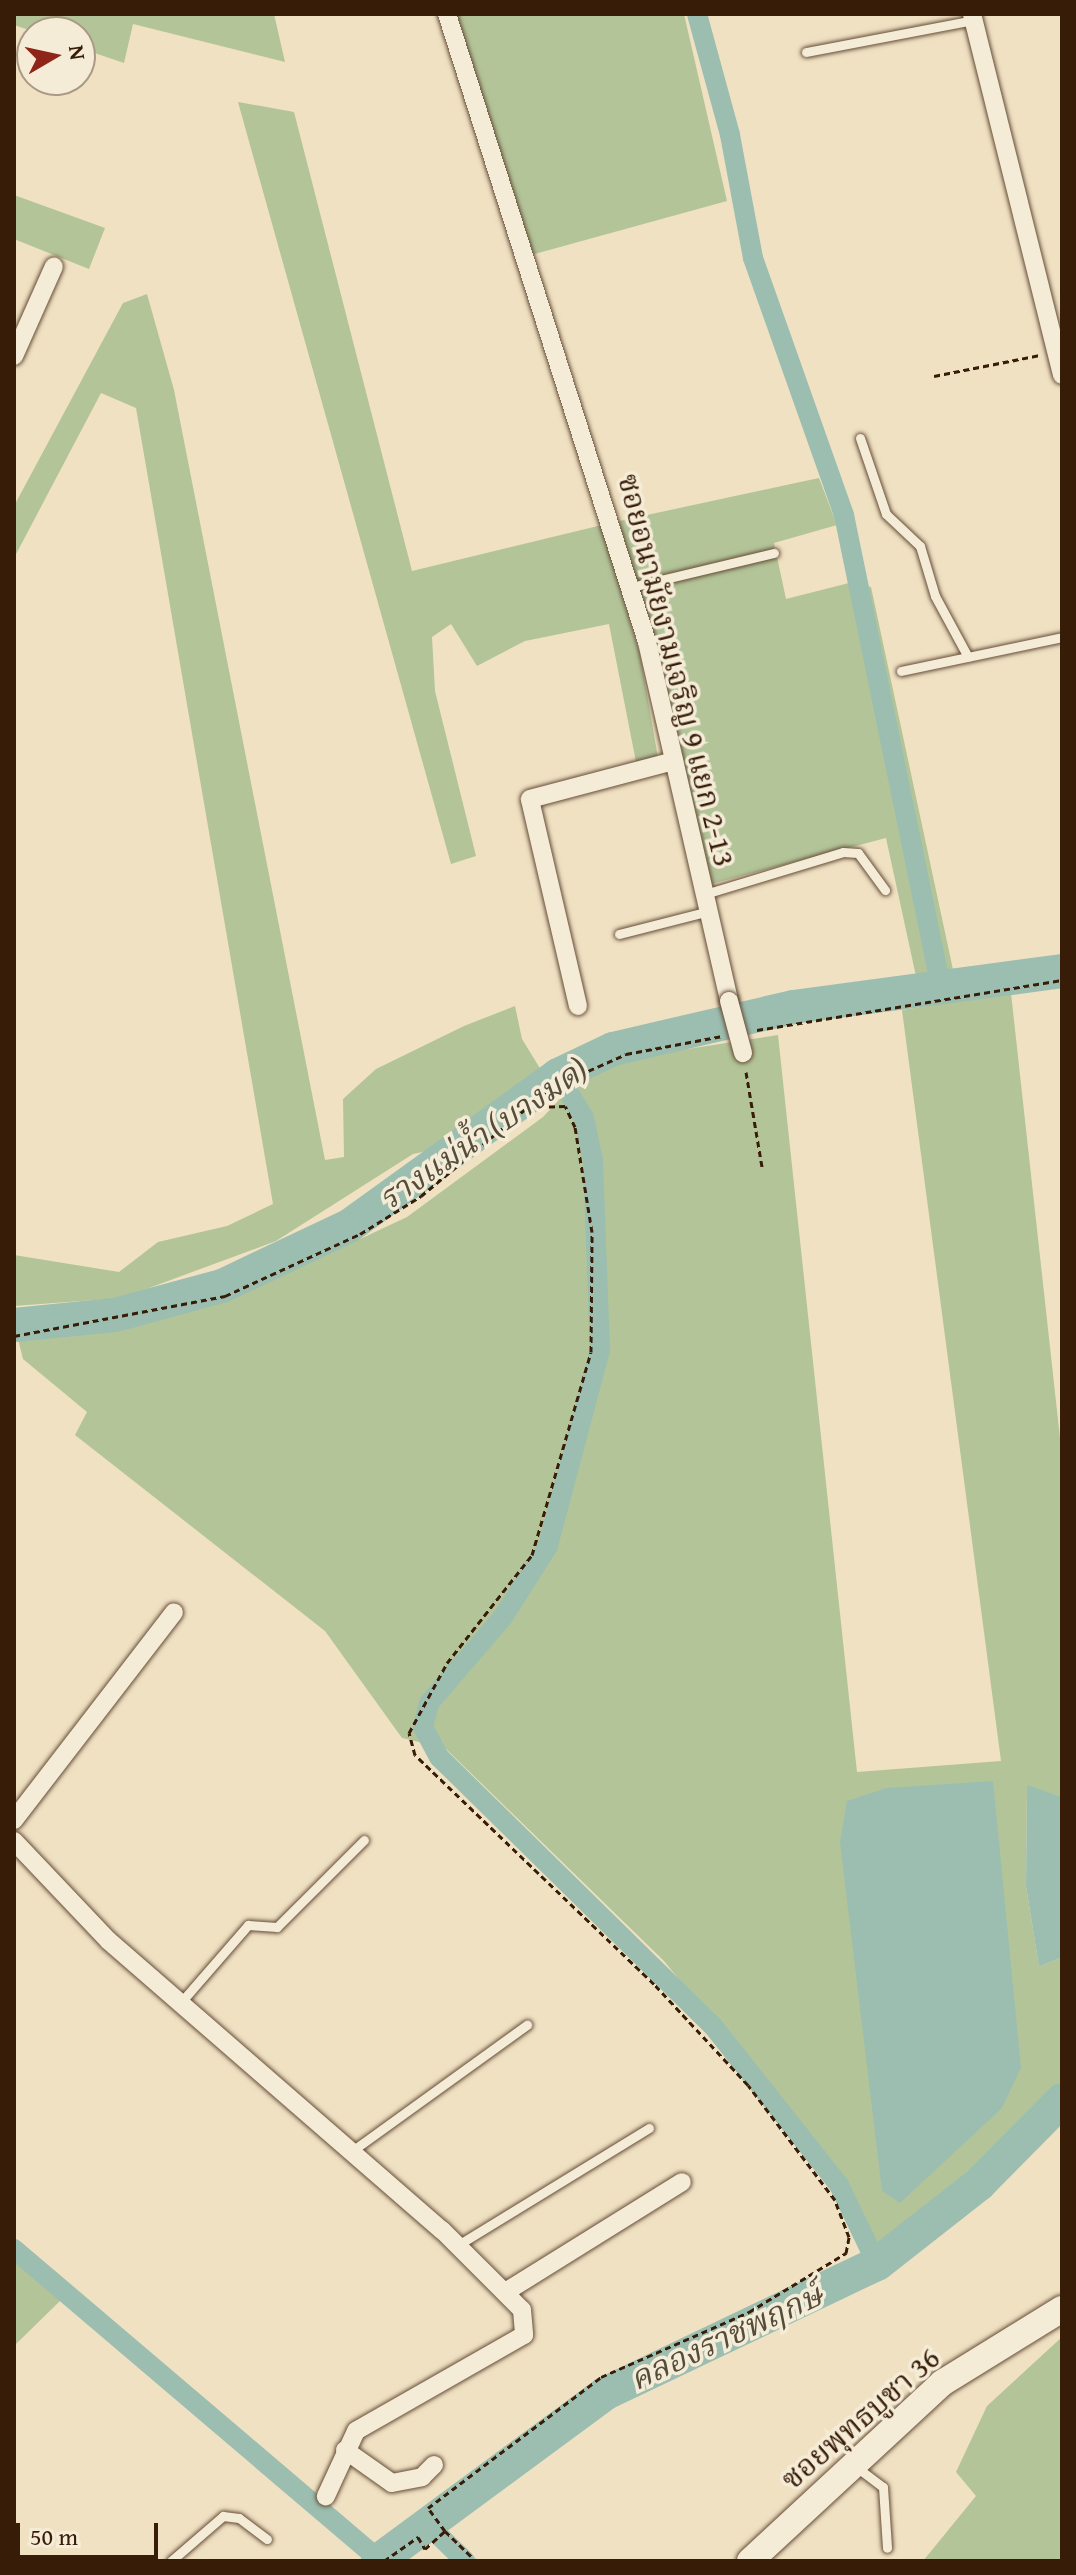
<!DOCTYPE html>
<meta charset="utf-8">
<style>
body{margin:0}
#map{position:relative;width:1076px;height:2575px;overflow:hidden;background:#f0e1c3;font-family:"Gentium Book Plus","Noto Serif Thai",serif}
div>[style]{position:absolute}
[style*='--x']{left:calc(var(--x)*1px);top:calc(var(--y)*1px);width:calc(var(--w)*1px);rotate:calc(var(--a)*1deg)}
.green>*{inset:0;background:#b3c499}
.water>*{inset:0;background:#9bbeb0}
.canal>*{height:20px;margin:-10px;padding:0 10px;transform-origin:10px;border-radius:10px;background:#9bbeb0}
.river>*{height:34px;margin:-17px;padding:0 17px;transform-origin:17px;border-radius:17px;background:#9bbeb0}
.path>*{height:3px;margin-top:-1.5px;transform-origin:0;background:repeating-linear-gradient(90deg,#371c08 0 6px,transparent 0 10px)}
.roads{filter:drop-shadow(0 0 2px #654d37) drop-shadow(0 0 2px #654d37)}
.lane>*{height:9px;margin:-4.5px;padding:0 4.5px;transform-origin:4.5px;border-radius:4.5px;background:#f5ecd8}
.street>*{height:18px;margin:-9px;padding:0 9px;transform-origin:9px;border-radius:9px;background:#f5ecd8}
.secondary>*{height:26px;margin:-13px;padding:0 13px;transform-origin:13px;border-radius:13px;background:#f5ecd8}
.bridges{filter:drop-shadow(0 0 2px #654d37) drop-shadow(0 0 2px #654d37)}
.street-bridge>*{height:18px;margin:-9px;padding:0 9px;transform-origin:9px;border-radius:9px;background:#f5ecd8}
span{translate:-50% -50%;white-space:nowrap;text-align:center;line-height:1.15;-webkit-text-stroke:7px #f5ecd8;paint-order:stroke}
.street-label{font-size:30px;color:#371c08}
.water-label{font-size:32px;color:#554d3a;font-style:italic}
.frame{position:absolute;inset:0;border:16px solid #371c08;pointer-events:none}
.north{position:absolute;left:16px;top:16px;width:80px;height:80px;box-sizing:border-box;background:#f5ecd8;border:2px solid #a99985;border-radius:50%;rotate:81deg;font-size:22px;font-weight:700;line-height:32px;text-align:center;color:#371c08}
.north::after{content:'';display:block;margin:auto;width:28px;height:36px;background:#8f2418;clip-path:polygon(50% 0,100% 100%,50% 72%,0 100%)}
.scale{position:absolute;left:16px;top:2523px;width:142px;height:36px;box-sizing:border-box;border:4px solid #371c08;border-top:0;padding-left:10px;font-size:24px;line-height:28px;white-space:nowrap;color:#371c08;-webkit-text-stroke:6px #f5ecd8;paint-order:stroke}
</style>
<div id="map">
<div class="green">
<i style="clip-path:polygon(14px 14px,274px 14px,285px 62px,133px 24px,124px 63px,80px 48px,80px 32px,35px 32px,14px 25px)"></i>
<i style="clip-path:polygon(456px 14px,684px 14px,727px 201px,531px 255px)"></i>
<i style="clip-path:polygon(238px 102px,294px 112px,412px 571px,602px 525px,640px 654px,658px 758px,636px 762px,609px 624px,525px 641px,477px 666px,451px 624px,432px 637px,435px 691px,476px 856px,451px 864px)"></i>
<i style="clip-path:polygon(14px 195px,105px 228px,89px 269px,14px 239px)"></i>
<i style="clip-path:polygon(147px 294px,174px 390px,325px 1160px,344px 1157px,343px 1099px,376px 1069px,464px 1026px,515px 1006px,522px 1039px,541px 1070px,437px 1149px,413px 1154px,276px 1241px,122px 1298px,14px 1306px,14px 1255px,119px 1272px,158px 1242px,227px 1226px,273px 1204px,136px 408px,101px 393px,14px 558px,14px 506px,123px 303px)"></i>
<i style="clip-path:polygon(819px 478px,837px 525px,774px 543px,786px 599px,849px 583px,871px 587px,955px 979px,917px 981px,886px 838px,711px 884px,619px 521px)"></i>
<i style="clip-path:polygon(1011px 993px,1062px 1456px,1062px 1797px,1027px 1786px,1026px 1886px,1039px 1967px,1062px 1957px,1062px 2085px,880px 2253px,813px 2143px,664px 1961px,445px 1748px,402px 1738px,325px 1631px,75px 1435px,87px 1412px,23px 1359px,16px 1331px,49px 1335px,228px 1301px,407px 1217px,543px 1117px,574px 1084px,635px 1057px,778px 1035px,857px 1772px,1001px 1761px,902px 1010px)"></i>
<i style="clip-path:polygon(14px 2257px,62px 2299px,14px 2346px)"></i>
<i style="clip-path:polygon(1062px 2337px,1062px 2561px,923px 2561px,976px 2496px,956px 2472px,987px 2406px)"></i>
</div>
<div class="water">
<i style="clip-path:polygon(993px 1781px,1021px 2068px,1002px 2108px,900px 2203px,882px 2191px,840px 1842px,847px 1801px,886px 1788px)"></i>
<i style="clip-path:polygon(1027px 1785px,1062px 1797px,1062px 1957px,1039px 1967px,1026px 1886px)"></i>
</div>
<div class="canal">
<i style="--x:697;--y:14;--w:125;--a:74.7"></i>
<i style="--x:730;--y:135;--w:125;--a:79.4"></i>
<i style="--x:753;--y:258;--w:273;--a:70.5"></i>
<i style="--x:844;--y:515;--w:486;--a:78.4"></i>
<i style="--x:558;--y:1075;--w:50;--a:58.8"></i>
<i style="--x:584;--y:1118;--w:43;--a:77.9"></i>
<i style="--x:593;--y:1160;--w:190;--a:87.9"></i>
<i style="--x:600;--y:1350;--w:203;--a:104.9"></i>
<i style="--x:548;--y:1546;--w:84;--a:122.4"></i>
<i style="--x:503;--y:1617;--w:113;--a:130.7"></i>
<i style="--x:429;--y:1703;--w:25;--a:104"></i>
<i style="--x:423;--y:1727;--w:34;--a:62"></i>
<i style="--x:439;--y:1757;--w:384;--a:44.5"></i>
<i style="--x:713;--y:2026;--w:203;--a:51.6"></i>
<i style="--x:839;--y:2185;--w:88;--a:64.3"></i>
<i style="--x:14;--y:2249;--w:480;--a:40.4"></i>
<i style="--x:428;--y:2525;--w:52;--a:44.2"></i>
</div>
<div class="river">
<i style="--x:14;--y:1325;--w:101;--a:-5.7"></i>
<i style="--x:115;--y:1315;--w:111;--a:-15.2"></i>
<i style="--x:222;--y:1286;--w:140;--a:-25.3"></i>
<i style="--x:349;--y:1226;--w:258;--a:-35.8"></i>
<i style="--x:558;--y:1075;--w:61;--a:-25.3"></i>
<i style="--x:613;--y:1049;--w:185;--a:-13.1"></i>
<i style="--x:793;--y:1007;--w:271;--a:-7.6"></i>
<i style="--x:378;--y:2561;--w:283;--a:-36.4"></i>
<i style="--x:606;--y:2393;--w:300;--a:-25.5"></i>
<i style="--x:877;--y:2264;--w:130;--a:-38.1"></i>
<i style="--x:979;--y:2184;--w:118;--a:-45.3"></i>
</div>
<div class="path">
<i style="--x:934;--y:376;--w:108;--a:-11.2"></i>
<i style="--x:757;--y:1030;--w:309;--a:-9.3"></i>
<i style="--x:746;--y:1072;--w:96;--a:80.4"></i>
<i style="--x:14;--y:1336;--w:215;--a:-10.7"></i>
<i style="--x:225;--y:1296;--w:149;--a:-24.7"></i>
<i style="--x:360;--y:1234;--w:72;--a:-31.9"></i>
<i style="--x:421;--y:1196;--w:170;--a:-39.8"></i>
<i style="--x:552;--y:1087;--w:81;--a:-24"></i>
<i style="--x:626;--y:1054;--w:98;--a:-10.6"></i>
<i style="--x:445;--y:2531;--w:43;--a:44.1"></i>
<i style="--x:384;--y:2561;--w:42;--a:-35.2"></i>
<i style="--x:418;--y:2537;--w:14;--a:60"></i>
<i style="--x:425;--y:2549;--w:27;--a:-42"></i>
<i style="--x:445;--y:2531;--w:29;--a:-126"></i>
<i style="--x:428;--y:2508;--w:217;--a:-37.1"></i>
<i style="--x:601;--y:2377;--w:162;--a:-23.7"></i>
<i style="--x:749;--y:2312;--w:114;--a:-31.3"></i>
<i style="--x:846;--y:2253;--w:16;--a:-79"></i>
<i style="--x:849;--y:2237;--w:40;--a:-111"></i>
<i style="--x:835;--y:2200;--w:144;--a:-127.1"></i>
<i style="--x:748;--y:2085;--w:138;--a:-132.9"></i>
<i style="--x:654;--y:1984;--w:331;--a:-136.2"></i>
<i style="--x:415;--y:1755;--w:23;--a:-105"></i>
<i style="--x:409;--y:1733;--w:80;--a:-61.5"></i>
<i style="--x:447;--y:1663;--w:137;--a:-51.8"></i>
<i style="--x:532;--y:1555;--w:211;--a:-73.8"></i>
<i style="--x:591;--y:1352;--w:120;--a:-89.5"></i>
<i style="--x:592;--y:1232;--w:106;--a:-99.2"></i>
<i style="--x:575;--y:1127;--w:23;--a:-115"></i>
<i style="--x:565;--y:1106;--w:36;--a:178"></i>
</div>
<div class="roads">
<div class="lane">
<i style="--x:806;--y:52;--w:171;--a:-10.8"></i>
<i style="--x:860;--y:438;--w:80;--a:71.1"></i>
<i style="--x:886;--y:514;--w:47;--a:43.3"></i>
<i style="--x:920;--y:546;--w:52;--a:73.3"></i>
<i style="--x:935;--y:596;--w:69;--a:61.6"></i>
<i style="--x:631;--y:587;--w:147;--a:-13.4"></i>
<i style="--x:901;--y:671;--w:165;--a:-11.9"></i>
<i style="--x:705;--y:894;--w:144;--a:-16.9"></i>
<i style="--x:843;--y:852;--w:15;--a:4"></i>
<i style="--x:858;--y:853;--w:46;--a:53.9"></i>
<i style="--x:619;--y:934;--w:93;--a:-14.3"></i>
<i style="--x:182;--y:2001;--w:101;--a:-49"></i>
<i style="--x:248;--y:1925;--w:29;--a:4"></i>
<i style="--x:277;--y:1927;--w:123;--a:-45"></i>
<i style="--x:352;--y:2151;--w:216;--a:-35.8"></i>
<i style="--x:458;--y:2245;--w:224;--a:-31.5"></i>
<i style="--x:855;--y:2466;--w:35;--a:37"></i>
<i style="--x:883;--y:2487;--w:61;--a:86.2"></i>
<i style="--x:171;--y:2561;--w:69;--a:-40.9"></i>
<i style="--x:223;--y:2516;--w:16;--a:7"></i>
<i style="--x:239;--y:2518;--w:35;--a:37"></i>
</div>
<div class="street">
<i style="--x:447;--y:14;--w:659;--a:72.33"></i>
<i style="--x:647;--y:642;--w:368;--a:77.1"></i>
<i style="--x:972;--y:14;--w:372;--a:76"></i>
<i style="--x:14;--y:356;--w:98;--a:-66"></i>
<i style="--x:578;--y:1006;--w:212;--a:-103.1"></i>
<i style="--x:530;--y:799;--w:149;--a:-14.8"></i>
<i style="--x:14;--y:1820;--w:262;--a:-52.4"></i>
<i style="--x:14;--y:1841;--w:138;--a:46.5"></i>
<i style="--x:109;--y:1941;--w:441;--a:41"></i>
<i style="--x:442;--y:2230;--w:113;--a:45"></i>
<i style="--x:522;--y:2310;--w:25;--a:85"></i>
<i style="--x:524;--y:2335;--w:193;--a:150.3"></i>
<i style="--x:356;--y:2431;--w:72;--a:114.8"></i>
<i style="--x:507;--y:2291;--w:206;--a:-31.9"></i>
<i style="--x:345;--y:2450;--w:57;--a:35.1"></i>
<i style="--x:392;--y:2483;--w:31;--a:-11"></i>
<i style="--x:422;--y:2477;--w:17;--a:-45"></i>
</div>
<div class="secondary">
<i style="--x:750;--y:2561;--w:262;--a:-42.8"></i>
<i style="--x:942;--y:2383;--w:141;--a:-31.7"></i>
</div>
</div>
<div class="bridges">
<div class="street-bridge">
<i style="--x:729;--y:1001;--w:54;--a:74.9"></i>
</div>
</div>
<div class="street-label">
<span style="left:677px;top:670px;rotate:76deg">ซอยอนามัยงามเจริญ 9 แยก 2-13</span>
<span style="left:860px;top:2418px;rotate:-41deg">ซอยพุทธบูชา 36</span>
</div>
<div class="water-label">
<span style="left:483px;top:1134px;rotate:-34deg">รางแม่น้ำ (บางมด)</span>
<span style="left:726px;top:2337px;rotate:-25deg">คลองราชพฤกษ์</span>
</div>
<div class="frame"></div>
<div class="north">N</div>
<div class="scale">50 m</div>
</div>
